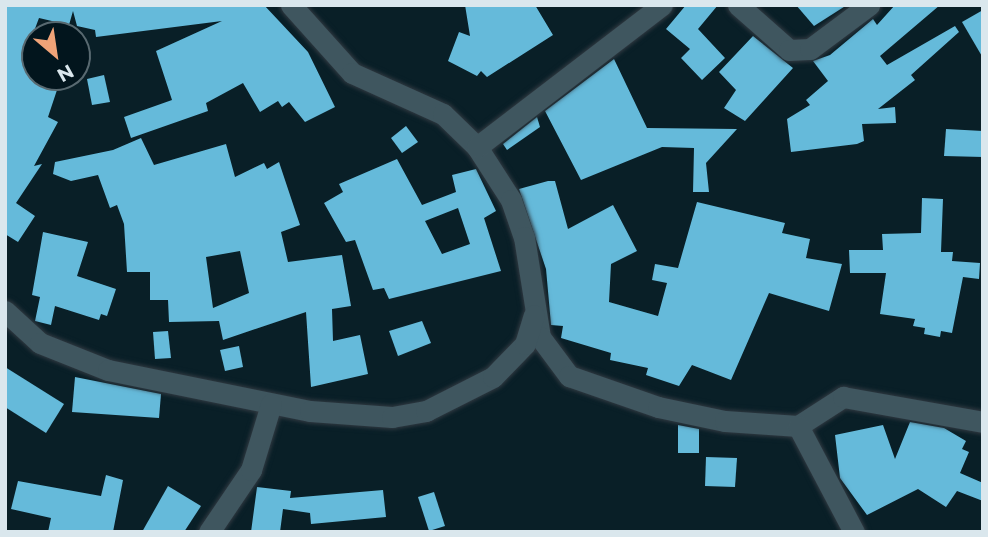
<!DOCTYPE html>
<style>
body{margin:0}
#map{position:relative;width:988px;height:537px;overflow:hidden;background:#091f27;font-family:Montserrat,sans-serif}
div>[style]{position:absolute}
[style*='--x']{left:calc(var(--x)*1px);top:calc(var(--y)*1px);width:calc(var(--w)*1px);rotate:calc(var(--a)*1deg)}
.building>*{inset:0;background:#65bada}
.roads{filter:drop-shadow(0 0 2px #303941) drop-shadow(0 0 2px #303941)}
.minor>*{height:21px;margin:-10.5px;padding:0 10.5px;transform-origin:10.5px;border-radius:10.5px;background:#3f565f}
span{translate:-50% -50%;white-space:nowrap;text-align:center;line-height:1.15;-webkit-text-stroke:7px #02151d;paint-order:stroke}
.frame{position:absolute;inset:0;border:7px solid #dae7ed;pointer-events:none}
.north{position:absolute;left:21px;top:21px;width:70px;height:70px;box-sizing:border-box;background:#02151d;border:2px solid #586970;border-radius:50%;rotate:151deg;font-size:19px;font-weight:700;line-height:28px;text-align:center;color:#dae7ed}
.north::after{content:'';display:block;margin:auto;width:24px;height:32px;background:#f0a378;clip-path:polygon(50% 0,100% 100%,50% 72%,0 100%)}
</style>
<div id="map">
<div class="building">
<i style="clip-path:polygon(5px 5px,264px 5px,308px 52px,335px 107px,305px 122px,289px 102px,282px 107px,278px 101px,260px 112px,243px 83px,206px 103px,208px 111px,131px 138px,124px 117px,172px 100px,156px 51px,222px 21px,96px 37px,95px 30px,77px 26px,73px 11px,69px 25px,39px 18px,24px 58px,35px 61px,35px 77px,51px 77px,48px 87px,59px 84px,48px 117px,58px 122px,34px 166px,42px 164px,16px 203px,35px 216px,18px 242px,5px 234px)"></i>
<i style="clip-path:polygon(465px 5px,535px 5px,553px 35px,487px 77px,481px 71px,477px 76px,448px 61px,459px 32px,470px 36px)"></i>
<i style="clip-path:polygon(686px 5px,718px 5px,698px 29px,725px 58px,702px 80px,681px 58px,690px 49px,666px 29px)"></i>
<i style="clip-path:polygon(796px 5px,847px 5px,814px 26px)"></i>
<i style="clip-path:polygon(895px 5px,940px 5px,880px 56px,887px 65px,955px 26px,959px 32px,911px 75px,915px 80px,878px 109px,895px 107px,896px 123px,862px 124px,864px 141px,857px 144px,791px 152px,787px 119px,810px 105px,806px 100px,828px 81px,813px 61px,830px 55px,873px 19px,877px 25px)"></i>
<i style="clip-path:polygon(983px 10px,983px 58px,962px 22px)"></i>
<i style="clip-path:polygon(753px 36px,793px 68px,745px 121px,724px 108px,736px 90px,719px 72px)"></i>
<i style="clip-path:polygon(614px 59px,647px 128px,737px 129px,706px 163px,709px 192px,693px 192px,694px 148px,662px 147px,581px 180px,545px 111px)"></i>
<i style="clip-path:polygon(104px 75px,110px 102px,92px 105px,87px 79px)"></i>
<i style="clip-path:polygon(537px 117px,540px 127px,507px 150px,503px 144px)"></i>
<i style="clip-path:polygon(406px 126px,418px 142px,402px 153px,391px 138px)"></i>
<i style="clip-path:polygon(946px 129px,983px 131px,983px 157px,944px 156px)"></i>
<i style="clip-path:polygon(evenodd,141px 138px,154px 165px,226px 144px,235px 177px,264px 163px,267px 169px,279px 162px,300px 225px,281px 232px,288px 262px,342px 255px,351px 306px,332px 309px,333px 341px,360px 335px,368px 374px,311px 387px,306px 312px,223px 340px,219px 321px,169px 322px,168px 300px,150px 300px,150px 272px,127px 272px,124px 224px,117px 205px,110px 208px,98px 175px,71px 181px,53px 174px,55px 162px,113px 150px,141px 138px,240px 251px,249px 293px,213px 308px,206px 257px,240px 251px)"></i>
<i style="clip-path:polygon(evenodd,397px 159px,422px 205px,456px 192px,452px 175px,476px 169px,496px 211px,484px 218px,501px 271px,389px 299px,384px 288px,373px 290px,355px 240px,346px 242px,324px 203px,343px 192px,339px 184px,397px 159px,458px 208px,470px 244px,442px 254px,425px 221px,458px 208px)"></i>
<i style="clip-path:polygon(548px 181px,555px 181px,568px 229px,613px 205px,637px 251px,611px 264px,609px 302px,658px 316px,667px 283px,652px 280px,655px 264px,678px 268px,697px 202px,785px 223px,782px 233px,810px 239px,806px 258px,842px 264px,829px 311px,769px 293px,731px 380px,692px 365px,679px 386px,646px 375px,648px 368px,610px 360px,611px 353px,561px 338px,563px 326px,551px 325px,546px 269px,519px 189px)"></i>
<i style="clip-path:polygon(922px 198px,943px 199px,941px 252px,953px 252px,952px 261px,980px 263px,979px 279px,963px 277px,952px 333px,941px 331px,940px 337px,924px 334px,925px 328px,913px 326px,915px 319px,880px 314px,886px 273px,850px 273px,849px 250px,883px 250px,882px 234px,921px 233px)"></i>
<i style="clip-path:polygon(43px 232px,88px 242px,77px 276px,116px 289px,107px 316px,101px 314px,99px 320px,55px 306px,51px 325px,35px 321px,40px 297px,32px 295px)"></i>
<i style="clip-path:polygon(422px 321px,431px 343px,398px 356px,389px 331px)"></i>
<i style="clip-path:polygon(168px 331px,171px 358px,155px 359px,153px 332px)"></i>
<i style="clip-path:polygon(239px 346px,243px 367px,225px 371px,220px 350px)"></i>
<i style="clip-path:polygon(5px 367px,64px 404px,46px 433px,5px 407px)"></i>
<i style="clip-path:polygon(75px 377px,161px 394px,159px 418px,72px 412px)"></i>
<i style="clip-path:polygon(910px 422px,944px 428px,966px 441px,962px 449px,969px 452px,960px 473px,983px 483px,983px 501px,957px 491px,946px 507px,918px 489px,867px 515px,840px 478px,835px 435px,883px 425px,895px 459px)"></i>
<i style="clip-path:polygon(678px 425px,699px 429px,699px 453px,678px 453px)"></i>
<i style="clip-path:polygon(706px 457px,737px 458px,735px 487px,705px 486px)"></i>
<i style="clip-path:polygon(106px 475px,123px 480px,113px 532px,48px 532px,51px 518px,11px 509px,18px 481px,101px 496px)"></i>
<i style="clip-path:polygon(168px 486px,201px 506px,184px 532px,142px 532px)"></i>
<i style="clip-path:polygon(257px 487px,291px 491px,290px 498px,383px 490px,386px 517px,311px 524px,310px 513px,283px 509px,280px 532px,251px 532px)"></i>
<i style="clip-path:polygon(434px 492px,445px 526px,429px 531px,418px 497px)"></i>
</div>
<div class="roads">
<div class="minor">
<i style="--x:291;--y:5;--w:91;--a:48.1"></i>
<i style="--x:352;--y:73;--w:100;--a:24.3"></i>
<i style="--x:443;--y:114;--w:47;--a:44.1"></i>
<i style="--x:477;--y:147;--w:63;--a:57.3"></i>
<i style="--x:511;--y:200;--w:39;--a:71"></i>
<i style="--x:524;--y:237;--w:101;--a:80.9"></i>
<i style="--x:540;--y:337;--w:49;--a:53.4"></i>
<i style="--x:569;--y:376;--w:94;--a:19.2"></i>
<i style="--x:658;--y:407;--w:68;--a:11.8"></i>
<i style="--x:725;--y:421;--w:73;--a:3.9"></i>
<i style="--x:798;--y:426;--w:54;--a:-32.8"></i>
<i style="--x:843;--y:397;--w:142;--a:10.1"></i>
<i style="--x:738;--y:5;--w:68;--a:41.4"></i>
<i style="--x:789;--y:50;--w:21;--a:-3"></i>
<i style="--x:810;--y:49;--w:74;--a:-36.7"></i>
<i style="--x:477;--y:147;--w:233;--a:-37.5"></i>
<i style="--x:5;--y:311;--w:47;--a:42.4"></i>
<i style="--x:40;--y:343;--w:73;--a:21.7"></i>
<i style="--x:108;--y:370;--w:206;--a:11.5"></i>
<i style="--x:310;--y:411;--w:82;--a:4.2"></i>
<i style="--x:392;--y:417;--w:35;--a:-10"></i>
<i style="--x:426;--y:411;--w:75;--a:-26.9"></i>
<i style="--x:493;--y:377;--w:46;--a:-45.9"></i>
<i style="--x:525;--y:344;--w:30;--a:-73"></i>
<i style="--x:798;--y:426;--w:120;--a:62.2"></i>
<i style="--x:209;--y:532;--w:75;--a:-55.9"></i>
<i style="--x:251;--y:470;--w:69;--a:-73.1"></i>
</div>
</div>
<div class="frame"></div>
<div class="north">N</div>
</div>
